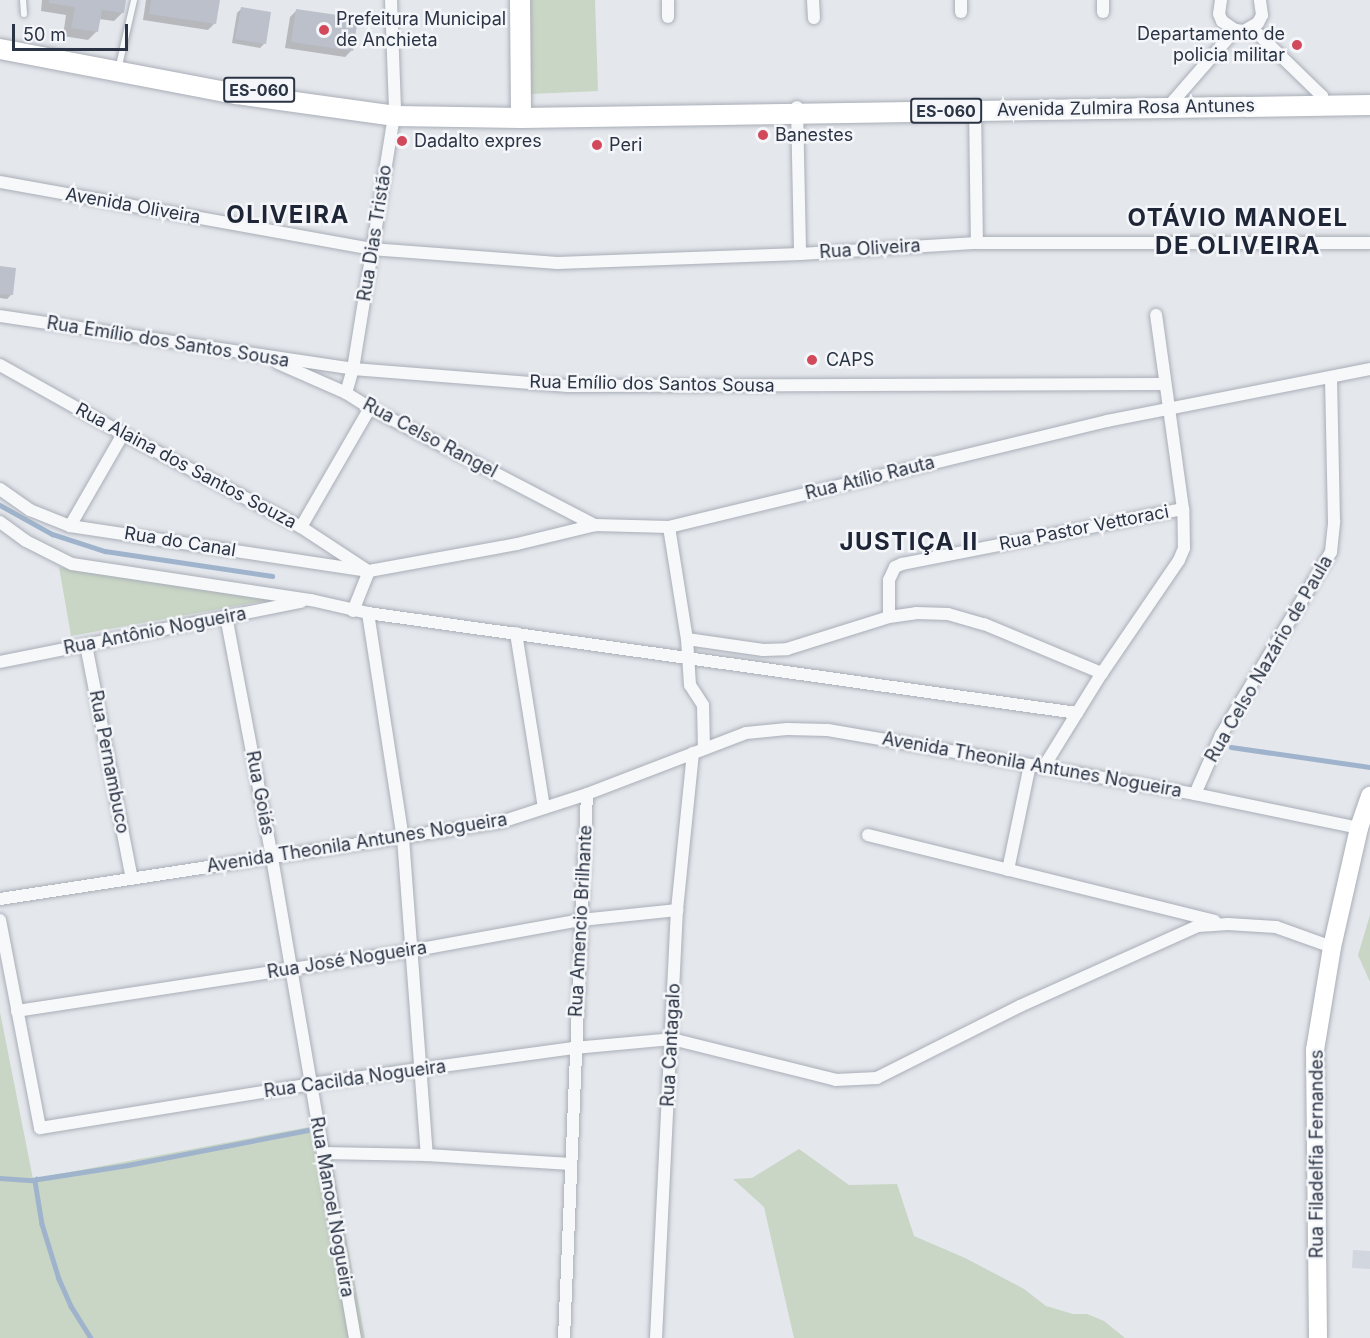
<!DOCTYPE html>
<meta charset="utf-8">
<style>
body{margin:0}
#map{position:relative;width:1370px;height:1338px;overflow:hidden;background:#e4e7ec;font-family:Inter,sans-serif}
div>[style]{position:absolute}
[style*='--x']{left:calc(var(--x)*1px);top:calc(var(--y)*1px);width:calc(var(--w)*1px);rotate:calc(var(--a)*1deg)}
.built>*{inset:0;background:#d2d6de}
.green>*{inset:0;background:#c9d6c5}
.shadow>*{inset:0;background:#0003}
.stream>*{height:4.5px;margin:-2.25px;padding:0 2.25px;transform-origin:2.25px;border-radius:2.25px;background:#9fb4cc}
.building>*{inset:0;background:#bbc0ca}
.roads{filter:drop-shadow(0 0 2px #a9aeb7) drop-shadow(0 0 2px #a9aeb7)}
.service>*{height:6px;margin:-3px;padding:0 3px;transform-origin:3px;border-radius:3px;background:#f7f8fa}
.minor>*{height:12px;margin:-6px;padding:0 6px;transform-origin:6px;border-radius:6px;background:#f7f8fa}
.secondary>*{height:18px;margin:-9px;padding:0 9px;transform-origin:9px;border-radius:9px;background:#fff}
.primary>*{height:20px;margin:-10px;padding:0 10px;transform-origin:10px;border-radius:10px;background:#fff}
.dots>*{width:16px;height:16px;translate:-50% -50%;box-sizing:border-box;border:3px solid #f4f6f9;border-radius:50%}
span{translate:-50% -50%;white-space:nowrap;text-align:center;line-height:1.15;-webkit-text-stroke:5px #f4f6f9;paint-order:stroke}
.shield-label span{padding:2px 4px;background:#f4f6f9;border:2px solid;border-radius:4px;-webkit-text-stroke-width:0}
.shield-label{font-size:16px;color:#2b3445;font-weight:700}
.poi-label{font-size:18px;color:#2b3445}
.left{translate:0 -50%;text-align:left}
.right{translate:-100% -50%;text-align:right}
.street-label{font-size:18px;color:#2b3445}
.district-label{font-size:24px;color:#1d2536;font-weight:700;letter-spacing:1.5px}
.scale{position:absolute;left:12px;top:24px;width:116px;height:27px;box-sizing:border-box;border:3px solid #2b3445;border-top:0;padding-left:8px;font-size:18px;line-height:21px;white-space:nowrap;color:#2b3445;-webkit-text-stroke:4px #f4f6f9;paint-order:stroke}
</style>
<div id="map">
<div class="built">
<i style="clip-path:polygon(1353px 1250px,1370px 1251px,1370px 1269px,1352px 1268px)"></i>
</div>
<div class="green">
<i style="clip-path:polygon(527px 0,595px 0,598px 91px,531px 94px)"></i>
<i style="clip-path:polygon(59px 567px,268px 600px,71px 636px)"></i>
<i style="clip-path:polygon(1370px 915px,1370px 982px,1358px 955px)"></i>
<i style="clip-path:polygon(0 1012px,33px 1179px,325px 1124px,365px 1338px,0 1338px)"></i>
<i style="clip-path:polygon(799px 1149px,849px 1185px,897px 1184px,914px 1236px,965px 1258px,1024px 1289px,1046px 1306px,1073px 1314px,1087px 1314px,1104px 1321px,1125px 1338px,794px 1338px,764px 1207px,733px 1179px,752px 1178px)"></i>
</div>
<div class="shadow">
<i style="clip-path:polygon(42px 0,125px 0,123px 12px,114px 21px,99px 19px,97px 31px,88px 40px,63px 36px,66px 15px,41px 11px)"></i>
<i style="clip-path:polygon(146px 0,218px 0,214px 24px,208px 30px,143px 20px)"></i>
<i style="clip-path:polygon(241px 9px,264px 44px,260px 48px,232px 43px,237px 13px)"></i>
<i style="clip-path:polygon(296px 11px,352px 50px,345px 57px,285px 48px,290px 17px)"></i>
<i style="clip-path:polygon(0 268px,11px 295px,7px 299px,0 298px)"></i>
</div>
<div class="stream">
<i style="--x:0;--y:505;--w:60;--a:29.1"></i>
<i style="--x:52;--y:534;--w:56;--a:17.8"></i>
<i style="--x:105;--y:551;--w:169;--a:8.5"></i>
<i style="--x:1231;--y:747;--w:140;--a:8.2"></i>
<i style="--x:0;--y:1178;--w:32;--a:4"></i>
<i style="--x:32;--y:1180;--w:97;--a:-8.9"></i>
<i style="--x:128;--y:1165;--w:183;--a:-11"></i>
<i style="--x:37;--y:1179;--w:3;--a:135"></i>
<i style="--x:35;--y:1181;--w:44;--a:80.8"></i>
<i style="--x:42;--y:1224;--w:58;--a:72.8"></i>
<i style="--x:59;--y:1279;--w:30;--a:66"></i>
<i style="--x:71;--y:1306;--w:38;--a:58"></i>
</div>
<div class="building">
<i style="clip-path:polygon(49px 0,126px 0,124px 13px,102px 10px,98px 32px,71px 28px,75px 7px,49px 3px)"></i>
<i style="clip-path:polygon(151px 0,220px 0,216px 24px,149px 14px)"></i>
<i style="clip-path:polygon(241px 7px,271px 12px,266px 44px,235px 39px)"></i>
<i style="clip-path:polygon(296px 9px,358px 18px,353px 51px,291px 42px)"></i>
<i style="clip-path:polygon(0 266px,16px 268px,13px 295px,0 294px)"></i>
</div>
<div class="roads">
<div class="service">
<i style="--x:23;--y:0;--w:14;--a:86"></i>
<i style="--x:118;--y:70;--w:72;--a:-77.1"></i>
</div>
<div class="minor">
<i style="--x:668;--y:0;--w:17;--a:90"></i>
<i style="--x:813;--y:0;--w:18;--a:87"></i>
<i style="--x:961;--y:0;--w:12;--a:90"></i>
<i style="--x:1103;--y:0;--w:12;--a:90"></i>
<i style="--x:1221;--y:0;--w:14;--a:98"></i>
<i style="--x:1219;--y:14;--w:8;--a:67"></i>
<i style="--x:1222;--y:21;--w:16;--a:35"></i>
<i style="--x:1235;--y:30;--w:9;--a:6"></i>
<i style="--x:1244;--y:31;--w:16;--a:-30"></i>
<i style="--x:1258;--y:23;--w:9;--a:-63"></i>
<i style="--x:1262;--y:15;--w:15;--a:-98"></i>
<i style="--x:1252;--y:28;--w:98;--a:44.2"></i>
<i style="--x:1322;--y:96;--w:9;--a:90"></i>
<i style="--x:975;--y:106;--w:137;--a:89.2"></i>
<i style="--x:1169;--y:106;--w:101;--a:-49"></i>
<i style="--x:797;--y:107;--w:147;--a:88.8"></i>
<i style="--x:0;--y:182;--w:377;--a:10.2"></i>
<i style="--x:371;--y:249;--w:187;--a:4.3"></i>
<i style="--x:557;--y:263;--w:243;--a:-2.1"></i>
<i style="--x:800;--y:254;--w:177;--a:-3.6"></i>
<i style="--x:977;--y:243;--w:393;--a:0"></i>
<i style="--x:0;--y:316;--w:357;--a:8.5"></i>
<i style="--x:353;--y:369;--w:216;--a:4.5"></i>
<i style="--x:568;--y:386;--w:596;--a:-0.19"></i>
<i style="--x:278;--y:363;--w:74;--a:23.8"></i>
<i style="--x:346;--y:393;--w:28;--a:32"></i>
<i style="--x:370;--y:408;--w:254;--a:27.5"></i>
<i style="--x:0;--y:365;--w:141;--a:29.3"></i>
<i style="--x:123;--y:434;--w:201;--a:27.6"></i>
<i style="--x:301;--y:527;--w:77;--a:33.3"></i>
<i style="--x:346;--y:393;--w:25;--a:-74"></i>
<i style="--x:353;--y:369;--w:263;--a:-80.8"></i>
<i style="--x:395;--y:109;--w:109;--a:-92.1"></i>
<i style="--x:0;--y:489;--w:37;--a:35"></i>
<i style="--x:30;--y:510;--w:43;--a:21.8"></i>
<i style="--x:70;--y:526;--w:302;--a:8.6"></i>
<i style="--x:369;--y:571;--w:150;--a:-10.3"></i>
<i style="--x:517;--y:544;--w:80;--a:-13.7"></i>
<i style="--x:595;--y:525;--w:74;--a:1.5"></i>
<i style="--x:669;--y:527;--w:451;--a:-13.6"></i>
<i style="--x:1107;--y:421;--w:268;--a:-11.2"></i>
<i style="--x:0;--y:522;--w:32;--a:36"></i>
<i style="--x:26;--y:541;--w:51;--a:26.6"></i>
<i style="--x:72;--y:564;--w:242;--a:8.6"></i>
<i style="--x:311;--y:600;--w:58;--a:12.8"></i>
<i style="--x:368;--y:613;--w:716;--a:8.03"></i>
<i style="--x:70;--y:526;--w:106;--a:-60.1"></i>
<i style="--x:301;--y:527;--w:138;--a:-59.9"></i>
<i style="--x:669;--y:527;--w:113;--a:80.9"></i>
<i style="--x:687;--y:639;--w:46;--a:86.3"></i>
<i style="--x:690;--y:685;--w:24;--a:57"></i>
<i style="--x:703;--y:705;--w:43;--a:88.7"></i>
<i style="--x:353;--y:611;--w:43;--a:-68.2"></i>
<i style="--x:368;--y:613;--w:228;--a:81.2"></i>
<i style="--x:403;--y:838;--w:318;--a:85.7"></i>
<i style="--x:226;--y:616;--w:246;--a:79.2"></i>
<i style="--x:272;--y:858;--w:487;--a:80.2"></i>
<i style="--x:889;--y:617;--w:37;--a:-90"></i>
<i style="--x:889;--y:580;--w:14;--a:-65"></i>
<i style="--x:895;--y:567;--w:8;--a:-23"></i>
<i style="--x:902;--y:564;--w:286;--a:-11.1"></i>
<i style="--x:516;--y:633;--w:177;--a:80.9"></i>
<i style="--x:687;--y:639;--w:77;--a:8.2"></i>
<i style="--x:763;--y:650;--w:24;--a:-2"></i>
<i style="--x:787;--y:649;--w:107;--a:-17.4"></i>
<i style="--x:889;--y:617;--w:27;--a:-8"></i>
<i style="--x:916;--y:613;--w:32;--a:2"></i>
<i style="--x:948;--y:614;--w:37;--a:16"></i>
<i style="--x:984;--y:624;--w:128;--a:22.6"></i>
<i style="--x:86;--y:645;--w:238;--a:78.9"></i>
<i style="--x:0;--y:662;--w:307;--a:-11.3"></i>
<i style="--x:1043;--y:768;--w:112;--a:-58.2"></i>
<i style="--x:1102;--y:673;--w:137;--a:-55.7"></i>
<i style="--x:1179;--y:560;--w:13;--a:-67"></i>
<i style="--x:1184;--y:548;--w:39;--a:-91"></i>
<i style="--x:1183;--y:509;--w:196;--a:-97.9"></i>
<i style="--x:1195;--y:794;--w:64;--a:-66.2"></i>
<i style="--x:1221;--y:735;--w:214;--a:-59"></i>
<i style="--x:1331;--y:552;--w:31;--a:-84"></i>
<i style="--x:1334;--y:521;--w:143;--a:-91.2"></i>
<i style="--x:868;--y:835;--w:357;--a:13.9"></i>
<i style="--x:1008;--y:870;--w:107;--a:-78.2"></i>
<i style="--x:0;--y:899;--w:507;--a:-8.74"></i>
<i style="--x:501;--y:822;--w:90;--a:-18"></i>
<i style="--x:587;--y:794;--w:170;--a:-21"></i>
<i style="--x:746;--y:733;--w:41;--a:-5.6"></i>
<i style="--x:787;--y:729;--w:41;--a:1.4"></i>
<i style="--x:828;--y:730;--w:205;--a:9.8"></i>
<i style="--x:1030;--y:765;--w:168;--a:10"></i>
<i style="--x:1195;--y:794;--w:167;--a:11.7"></i>
<i style="--x:0;--y:920;--w:212;--a:79.1"></i>
<i style="--x:40;--y:1128;--w:275;--a:-9.2"></i>
<i style="--x:311;--y:1084;--w:265;--a:-7.8"></i>
<i style="--x:574;--y:1048;--w:98;--a:-5.2"></i>
<i style="--x:672;--y:1039;--w:169;--a:14"></i>
<i style="--x:836;--y:1080;--w:41;--a:-2.8"></i>
<i style="--x:877;--y:1078;--w:160;--a:-26.7"></i>
<i style="--x:1020;--y:1006;--w:195;--a:-24.2"></i>
<i style="--x:1198;--y:926;--w:30;--a:-4"></i>
<i style="--x:1228;--y:924;--w:48;--a:3.6"></i>
<i style="--x:1276;--y:927;--w:59;--a:19.7"></i>
<i style="--x:17;--y:1011;--w:398;--a:-8.7"></i>
<i style="--x:410;--y:951;--w:174;--a:-10.3"></i>
<i style="--x:581;--y:920;--w:97;--a:-5.9"></i>
<i style="--x:323;--y:1153;--w:104;--a:1.1"></i>
<i style="--x:427;--y:1155;--w:144;--a:3.6"></i>
<i style="--x:564;--y:1338;--w:544;--a:-87.58"></i>
<i style="--x:656;--y:1338;--w:429;--a:-87.2"></i>
<i style="--x:677;--y:910;--w:158;--a:-84.2"></i>
</div>
<div class="secondary">
<i style="--x:1318;--y:1338;--w:288;--a:-90.6"></i>
<i style="--x:1315;--y:1050;--w:104;--a:-80.6"></i>
<i style="--x:1332;--y:947;--w:122;--a:-77.2"></i>
<i style="--x:1359;--y:828;--w:34;--a:-71"></i>
</div>
<div class="primary">
<i style="--x:520;--y:0;--w:118;--a:89.5"></i>
<i style="--x:0;--y:49;--w:241;--a:10.8"></i>
<i style="--x:237;--y:94;--w:160;--a:7.9"></i>
<i style="--x:395;--y:116;--w:126;--a:0.9"></i>
<i style="--x:521;--y:118;--w:849;--a:-0.88"></i>
</div>
</div>
<div class="dots">
<i style="left:324px;top:30px;background:#d1495b"></i>
<i style="left:1297px;top:45px;background:#d1495b"></i>
<i style="left:763px;top:135px;background:#d1495b"></i>
<i style="left:402px;top:141px;background:#d1495b"></i>
<i style="left:597px;top:145px;background:#d1495b"></i>
<i style="left:812px;top:360px;background:#d1495b"></i>
</div>
<div class="shield-label">
<span style="left:259px;top:90px">ES-060</span>
<span style="left:946px;top:111px">ES-060</span>
</div>
<div class="poi-label">
<span class="left" style="left:336px;top:30px">Prefeitura Municipal<br>de Anchieta</span>
<span class="right" style="left:1285px;top:45px">Departamento de<br>policia militar</span>
<span class="left" style="left:775px;top:135px">Banestes</span>
<span class="left" style="left:414px;top:141px">Dadalto expres</span>
<span class="left" style="left:609px;top:145px">Peri</span>
<span class="left" style="left:826px;top:360px">CAPS</span>
</div>
<div class="street-label">
<span style="left:1126px;top:108px;rotate:-1deg">Avenida Zulmira Rosa Antunes</span>
<span style="left:133px;top:206px;rotate:10deg">Avenida Oliveira</span>
<span style="left:375px;top:233px;rotate:-81deg">Rua Dias Tristão</span>
<span style="left:870px;top:249px;rotate:-4deg">Rua Oliveira</span>
<span style="left:168px;top:342px;rotate:9deg">Rua Emílio dos Santos Sousa</span>
<span style="left:652px;top:384px;rotate:1deg">Rua Emílio dos Santos Sousa</span>
<span style="left:430px;top:438px;rotate:28deg">Rua Celso Rangel</span>
<span style="left:186px;top:466px;rotate:28deg">Rua Alaina dos Santos Souza</span>
<span style="left:870px;top:478px;rotate:-14deg">Rua Atílio Rauta</span>
<span style="left:1084px;top:528px;rotate:-11deg">Rua Pastor Vettoraci</span>
<span style="left:180px;top:542px;rotate:9deg">Rua do Canal</span>
<span style="left:155px;top:631px;rotate:-11deg">Rua Antônio Nogueira</span>
<span style="left:1269px;top:659px;rotate:-60deg">Rua Celso Nazário de Paula</span>
<span style="left:109px;top:762px;rotate:79deg">Rua Pernambuco</span>
<span style="left:1032px;top:765px;rotate:10deg">Avenida Theonila Antunes Nogueira</span>
<span style="left:260px;top:793px;rotate:79deg">Rua Goiás</span>
<span style="left:357px;top:843px;rotate:-9deg">Avenida Theonila Antunes Nogueira</span>
<span style="left:581px;top:921px;rotate:-87deg">Rua Amencio Brilhante</span>
<span style="left:347px;top:960px;rotate:-9deg">Rua José Nogueira</span>
<span style="left:671px;top:1045px;rotate:-87deg">Rua Cantagalo</span>
<span style="left:355px;top:1079px;rotate:-8deg">Rua Cacilda Nogueira</span>
<span style="left:1317px;top:1154px;rotate:-90deg">Rua Filadelfia Fernandes</span>
<span style="left:332px;top:1207px;rotate:80deg">Rua Manoel Nogueira</span>
</div>
<div class="district-label">
<span style="left:288px;top:215px">OLIVEIRA</span>
<span style="left:1238px;top:232px">OTÁVIO MANOEL<br>DE OLIVEIRA</span>
<span style="left:909px;top:542px">JUSTIÇA II</span>
</div>
<div class="scale">50 m</div>
</div>
